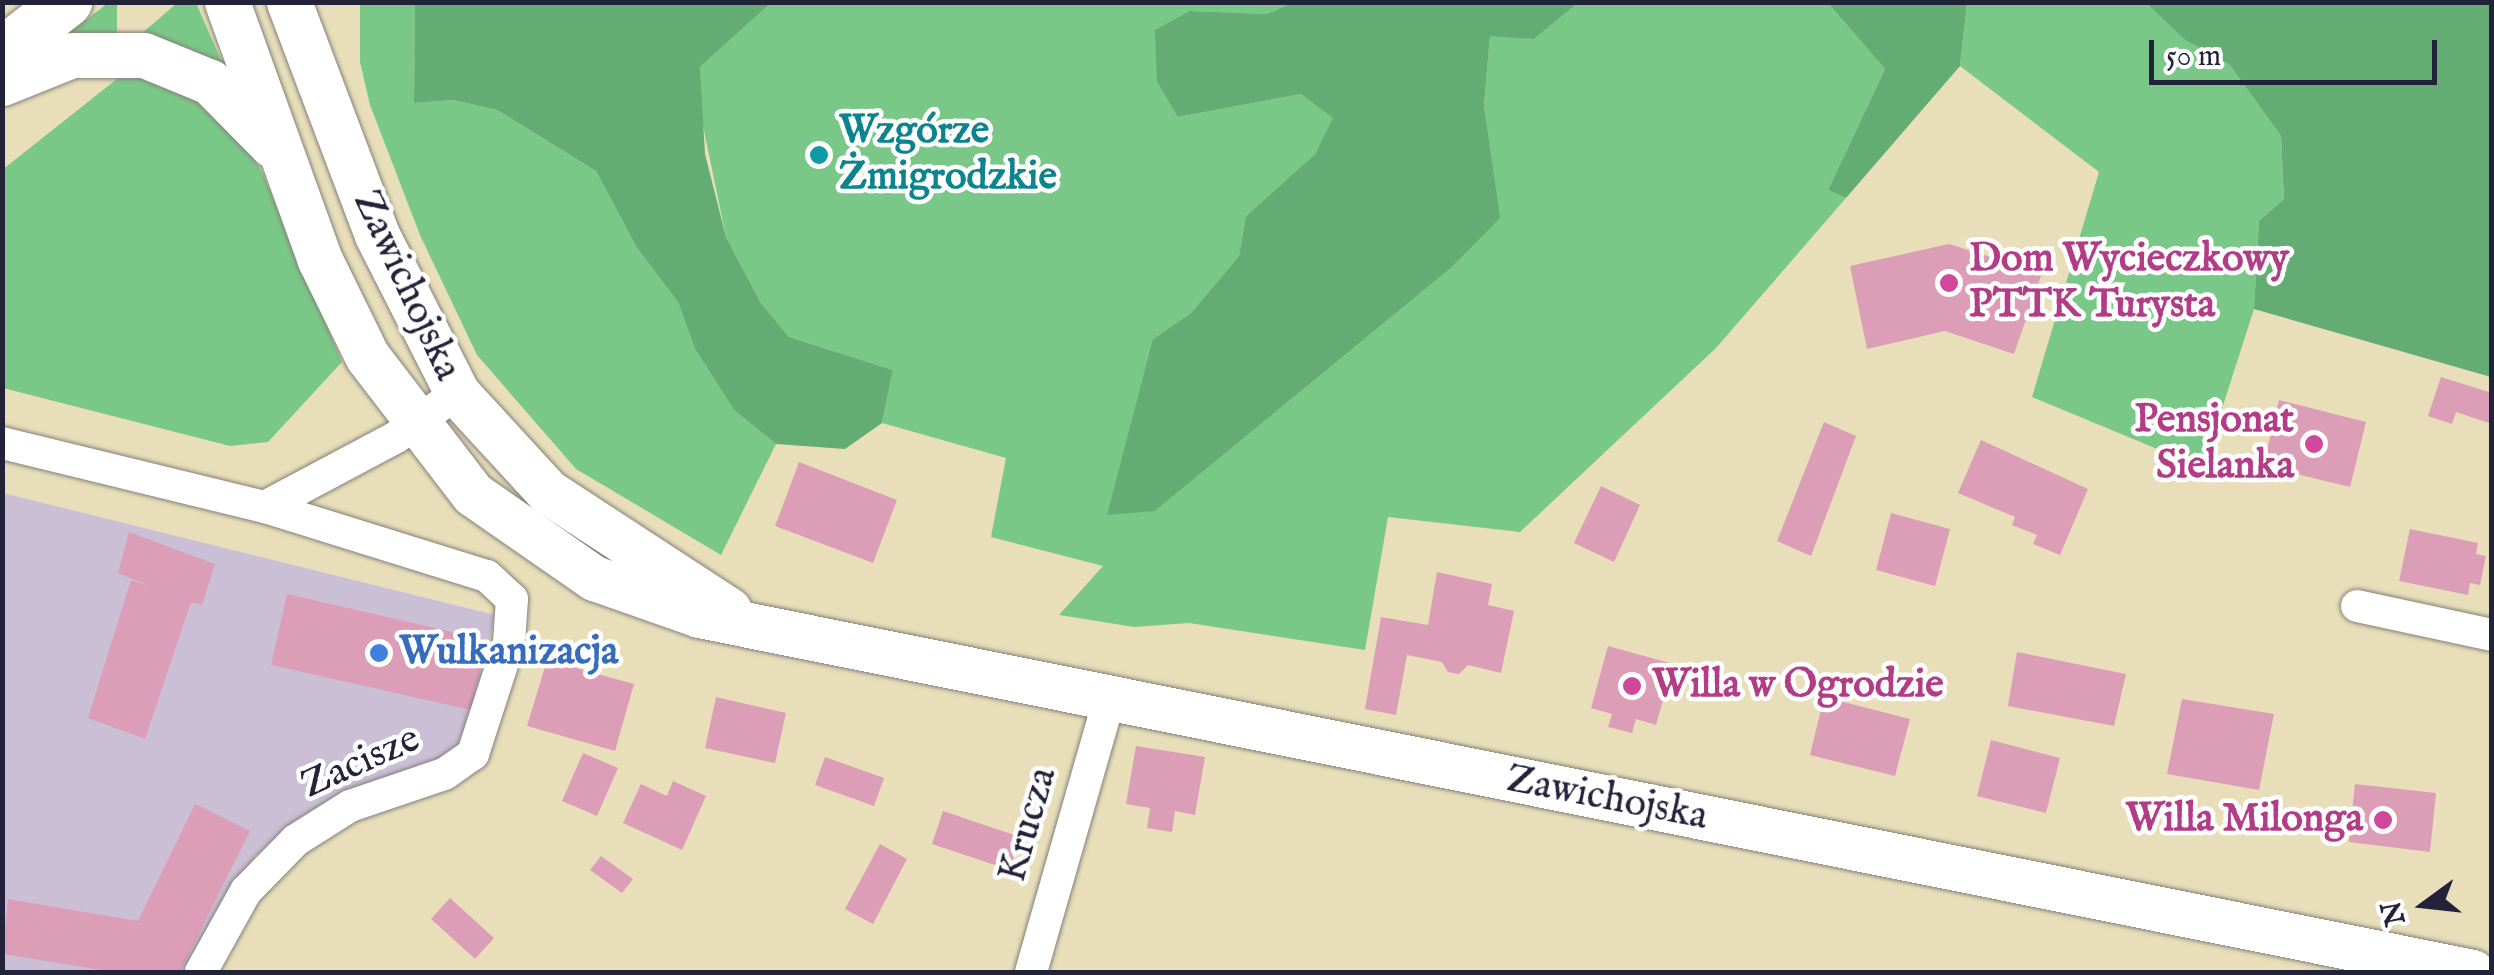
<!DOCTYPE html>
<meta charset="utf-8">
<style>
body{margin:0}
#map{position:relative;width:2494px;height:975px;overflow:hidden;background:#e8dfba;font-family:"IM FELL English",serif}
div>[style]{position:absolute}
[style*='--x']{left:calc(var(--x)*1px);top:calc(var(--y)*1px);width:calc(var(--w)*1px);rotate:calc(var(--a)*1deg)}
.industrial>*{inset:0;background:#cbbfd5}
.green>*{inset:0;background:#7ac888}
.forest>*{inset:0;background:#63ac74}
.building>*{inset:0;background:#dc9eb7}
.roads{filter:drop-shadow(0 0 2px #85807a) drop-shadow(0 0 2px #85807a)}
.street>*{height:32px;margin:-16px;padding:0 16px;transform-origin:16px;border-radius:16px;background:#fff}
.secondary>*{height:45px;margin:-22.5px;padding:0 22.5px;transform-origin:22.5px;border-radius:22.5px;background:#fff}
.primary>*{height:50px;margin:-25px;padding:0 25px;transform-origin:25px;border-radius:25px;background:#fff}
.dots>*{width:28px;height:28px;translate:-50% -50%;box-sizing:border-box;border:5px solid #fff;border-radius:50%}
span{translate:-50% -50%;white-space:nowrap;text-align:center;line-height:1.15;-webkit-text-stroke:9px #fff;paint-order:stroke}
.culture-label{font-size:40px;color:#0d838f;font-weight:700}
.left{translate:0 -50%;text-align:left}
.hotel-label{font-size:40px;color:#b23c85;font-weight:700}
.right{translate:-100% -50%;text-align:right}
.street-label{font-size:40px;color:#22223b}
.shop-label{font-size:40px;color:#366cbe;font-weight:700}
.frame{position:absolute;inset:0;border:5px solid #22223b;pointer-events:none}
.north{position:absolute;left:2374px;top:855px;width:100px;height:100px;-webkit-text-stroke:8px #fff;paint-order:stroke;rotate:255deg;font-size:28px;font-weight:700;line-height:40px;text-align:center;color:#22223b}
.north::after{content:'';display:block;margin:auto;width:35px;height:45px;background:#22223b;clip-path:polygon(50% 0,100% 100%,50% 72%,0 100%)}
.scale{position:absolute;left:2149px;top:40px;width:288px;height:45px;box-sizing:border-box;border:5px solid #22223b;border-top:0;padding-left:12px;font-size:30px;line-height:35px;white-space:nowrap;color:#22223b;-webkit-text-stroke:8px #fff;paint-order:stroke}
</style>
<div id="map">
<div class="industrial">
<i style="clip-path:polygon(3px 493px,495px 615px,466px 739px,439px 760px,314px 810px,255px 856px,185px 972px,3px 972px)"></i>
</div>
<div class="green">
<i style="clip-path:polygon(108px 3px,117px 3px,117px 33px,64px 37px)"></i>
<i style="clip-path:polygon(177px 3px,196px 3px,225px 69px,140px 35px)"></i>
<i style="clip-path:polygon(360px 3px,415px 3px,414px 103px,453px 100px,497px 110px,596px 171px,637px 248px,678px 302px,695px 349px,734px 410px,776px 444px,721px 555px,576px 469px,477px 355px,420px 235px,370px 105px,360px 62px)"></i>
<i style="clip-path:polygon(771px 3px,1292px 3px,1267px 14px,1190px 11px,1178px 117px,1301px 94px,1334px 118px,1315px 154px,1246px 216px,1239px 256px,1191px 313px,1153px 339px,1155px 511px,1451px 268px,1499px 218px,1484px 105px,1490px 35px,1534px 39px,1578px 3px,1828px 3px,1885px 69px,1828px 190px,1846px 198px,1716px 348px,1520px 532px,1388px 517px,1365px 650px,1189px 623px,1134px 627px,1059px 615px,1103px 566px,991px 537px,1006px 458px,882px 423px,893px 370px,789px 337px,761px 303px,726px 237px,702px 121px,700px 67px)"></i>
<i style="clip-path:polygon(1967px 3px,2146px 3px,2185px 40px,2229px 64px,2281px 136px,2284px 199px,2259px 221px,2254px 309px,2203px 468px,2032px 397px,2099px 172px,1960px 66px)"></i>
<i style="clip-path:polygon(127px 71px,158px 75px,235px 126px,263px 174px,342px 362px,268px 442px,230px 446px,3px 388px,2px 170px)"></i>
</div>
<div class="forest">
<i style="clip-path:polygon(415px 3px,771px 3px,700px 67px,705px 154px,726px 237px,761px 303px,789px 337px,893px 370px,882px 423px,845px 449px,776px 444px,734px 410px,695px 349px,678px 302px,637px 248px,596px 171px,497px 110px,453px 100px,414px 103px)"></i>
<i style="clip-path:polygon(1292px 3px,1578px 3px,1534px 39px,1490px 36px,1484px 105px,1500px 218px,1451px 268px,1155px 511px,1107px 515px,1153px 339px,1191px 313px,1239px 256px,1246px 216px,1315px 154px,1333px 118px,1301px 94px,1178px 117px,1157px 81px,1155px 30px,1190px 11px,1267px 14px)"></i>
<i style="clip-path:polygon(1967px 3px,1960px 66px,1846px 198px,1828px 190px,1885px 69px,1828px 3px)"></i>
<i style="clip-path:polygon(2146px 3px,2491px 3px,2491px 377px,2254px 309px,2259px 221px,2284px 199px,2281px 136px,2229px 64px,2185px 40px)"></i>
</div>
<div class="building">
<i style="clip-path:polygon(1949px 244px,2042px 273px,2014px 354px,1945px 331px,1867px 349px,1850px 266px)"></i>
<i style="clip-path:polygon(2441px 377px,2492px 393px,2492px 424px,2456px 412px,2452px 424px,2428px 416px)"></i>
<i style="clip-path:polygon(2279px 400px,2366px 422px,2350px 487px,2263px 466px)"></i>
<i style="clip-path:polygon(1824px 422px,1856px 436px,1811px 556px,1777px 541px)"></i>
<i style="clip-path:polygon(1981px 440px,2088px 489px,2060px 555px,2033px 544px,2037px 535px,2012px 525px,2015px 517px,1958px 493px)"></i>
<i style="clip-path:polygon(799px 462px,897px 500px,873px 563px,775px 526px)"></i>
<i style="clip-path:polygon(1601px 486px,1640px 505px,1614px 562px,1574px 543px)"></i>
<i style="clip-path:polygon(1891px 513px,1950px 529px,1935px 586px,1876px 570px)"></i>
<i style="clip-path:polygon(2410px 529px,2478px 543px,2476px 554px,2486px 556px,2480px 585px,2470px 583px,2468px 595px,2399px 581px)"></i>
<i style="clip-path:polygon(129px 532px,215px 564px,202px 605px,191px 602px,145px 739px,88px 718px,131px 580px,152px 587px,118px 573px)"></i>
<i style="clip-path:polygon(1437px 572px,1492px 584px,1488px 605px,1514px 611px,1501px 673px,1468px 665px,1459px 674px,1448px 672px,1442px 662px,1407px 655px,1396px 715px,1365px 709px,1381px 617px,1428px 625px)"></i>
<i style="clip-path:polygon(287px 594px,487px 640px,471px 710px,271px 665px)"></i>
<i style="clip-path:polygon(1608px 646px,1673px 664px,1656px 725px,1636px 719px,1632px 733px,1608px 727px,1612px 714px,1591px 708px)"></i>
<i style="clip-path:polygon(2017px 652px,2126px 674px,2114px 726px,2008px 706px)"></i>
<i style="clip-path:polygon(547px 660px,634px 684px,615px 751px,527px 726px)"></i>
<i style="clip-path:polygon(716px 697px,786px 713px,775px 763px,705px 748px)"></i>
<i style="clip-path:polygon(1824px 697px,1910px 719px,1895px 776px,1810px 755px)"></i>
<i style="clip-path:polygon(2182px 699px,2274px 714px,2259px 790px,2167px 774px)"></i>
<i style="clip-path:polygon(1991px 740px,2060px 758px,2046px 813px,1977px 796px)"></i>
<i style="clip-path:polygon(1136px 746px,1205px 757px,1195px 815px,1175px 811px,1172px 832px,1147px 828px,1150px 808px,1126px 804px)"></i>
<i style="clip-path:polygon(583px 753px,618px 768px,597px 816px,562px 801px)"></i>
<i style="clip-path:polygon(825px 757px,884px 778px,874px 806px,815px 785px)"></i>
<i style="clip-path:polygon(673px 781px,706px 796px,682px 850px,623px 823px,641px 784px,667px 796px)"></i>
<i style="clip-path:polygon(2355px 784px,2436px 793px,2430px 852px,2349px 842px)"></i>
<i style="clip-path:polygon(195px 804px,250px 831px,180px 972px,114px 972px,2px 954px,8px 899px,138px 921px)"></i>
<i style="clip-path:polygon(943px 811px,1020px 837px,1010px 870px,932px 844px)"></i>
<i style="clip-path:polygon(880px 844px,907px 859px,873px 924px,845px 909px)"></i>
<i style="clip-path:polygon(601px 856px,633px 879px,622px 893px,590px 870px)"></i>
<i style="clip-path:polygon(450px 898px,494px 938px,475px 959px,431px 919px)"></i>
</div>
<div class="roads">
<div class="street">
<i style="--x:2;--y:443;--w:271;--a:13.7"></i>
<i style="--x:265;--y:507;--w:232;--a:17.3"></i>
<i style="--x:487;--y:576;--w:34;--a:43"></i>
<i style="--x:512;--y:599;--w:44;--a:93.9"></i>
<i style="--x:509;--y:643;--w:117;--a:108"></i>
<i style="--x:473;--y:754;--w:35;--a:145"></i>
<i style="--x:444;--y:774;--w:99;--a:161.2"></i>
<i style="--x:350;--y:806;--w:64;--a:147.8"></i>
<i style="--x:296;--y:840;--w:71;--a:134.4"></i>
<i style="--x:246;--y:891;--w:93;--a:119.1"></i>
<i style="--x:265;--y:507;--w:147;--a:-28"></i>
<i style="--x:395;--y:438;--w:77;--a:-36"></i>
<i style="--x:2357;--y:606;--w:138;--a:12.1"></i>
<i style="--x:1031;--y:972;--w:283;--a:-74"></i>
</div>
<div class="secondary">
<i style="--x:227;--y:2;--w:274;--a:70.2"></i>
<i style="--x:320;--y:260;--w:107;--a:63.9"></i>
<i style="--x:367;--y:356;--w:174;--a:52.5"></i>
<i style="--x:473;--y:494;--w:147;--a:34.8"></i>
<i style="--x:594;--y:578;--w:111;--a:19.4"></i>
<i style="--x:699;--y:615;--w:1809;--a:11.38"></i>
<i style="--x:289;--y:2;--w:249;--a:69.3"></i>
<i style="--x:377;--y:235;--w:177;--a:63.1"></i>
<i style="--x:457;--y:393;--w:134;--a:47.4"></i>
<i style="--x:548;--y:492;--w:216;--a:33.1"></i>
<i style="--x:2;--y:83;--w:75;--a:-21.8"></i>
<i style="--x:72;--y:55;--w:72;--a:0"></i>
<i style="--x:144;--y:55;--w:71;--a:22.2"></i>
<i style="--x:210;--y:82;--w:88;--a:45.5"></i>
</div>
<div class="primary">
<i style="--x:2;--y:53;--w:83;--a:-38.1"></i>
</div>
</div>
<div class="dots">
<i style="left:819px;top:155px;background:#0f9aa8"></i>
<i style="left:1949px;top:283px;background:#d1479c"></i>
<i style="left:2314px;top:444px;background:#d1479c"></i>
<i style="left:379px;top:653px;background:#3f7fe0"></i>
<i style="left:1632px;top:686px;background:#d1479c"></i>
<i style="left:2383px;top:820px;background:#d1479c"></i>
</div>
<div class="culture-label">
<span class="left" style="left:839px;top:155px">Wzgórze<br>Żmigrodzkie</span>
</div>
<div class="hotel-label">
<span class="left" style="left:1969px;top:283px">Dom Wycieczkowy<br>PTTK Turysta</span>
<span class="right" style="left:2294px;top:444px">Pensjonat<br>Sielanka</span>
<span class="left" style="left:1652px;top:686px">Willa w Ogrodzie</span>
<span class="right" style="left:2363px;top:820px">Willa Milonga</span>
</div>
<div class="street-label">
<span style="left:406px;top:286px;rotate:65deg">Zawichojska</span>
<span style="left:361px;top:763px;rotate:-24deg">Zacisze</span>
<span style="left:1607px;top:799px;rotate:11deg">Zawichojska</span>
<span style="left:1029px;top:825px;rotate:-74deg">Krucza</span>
</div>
<div class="shop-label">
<span class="left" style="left:399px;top:653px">Wulkanizacja</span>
</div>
<div class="frame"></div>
<div class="north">N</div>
<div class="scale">50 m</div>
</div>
